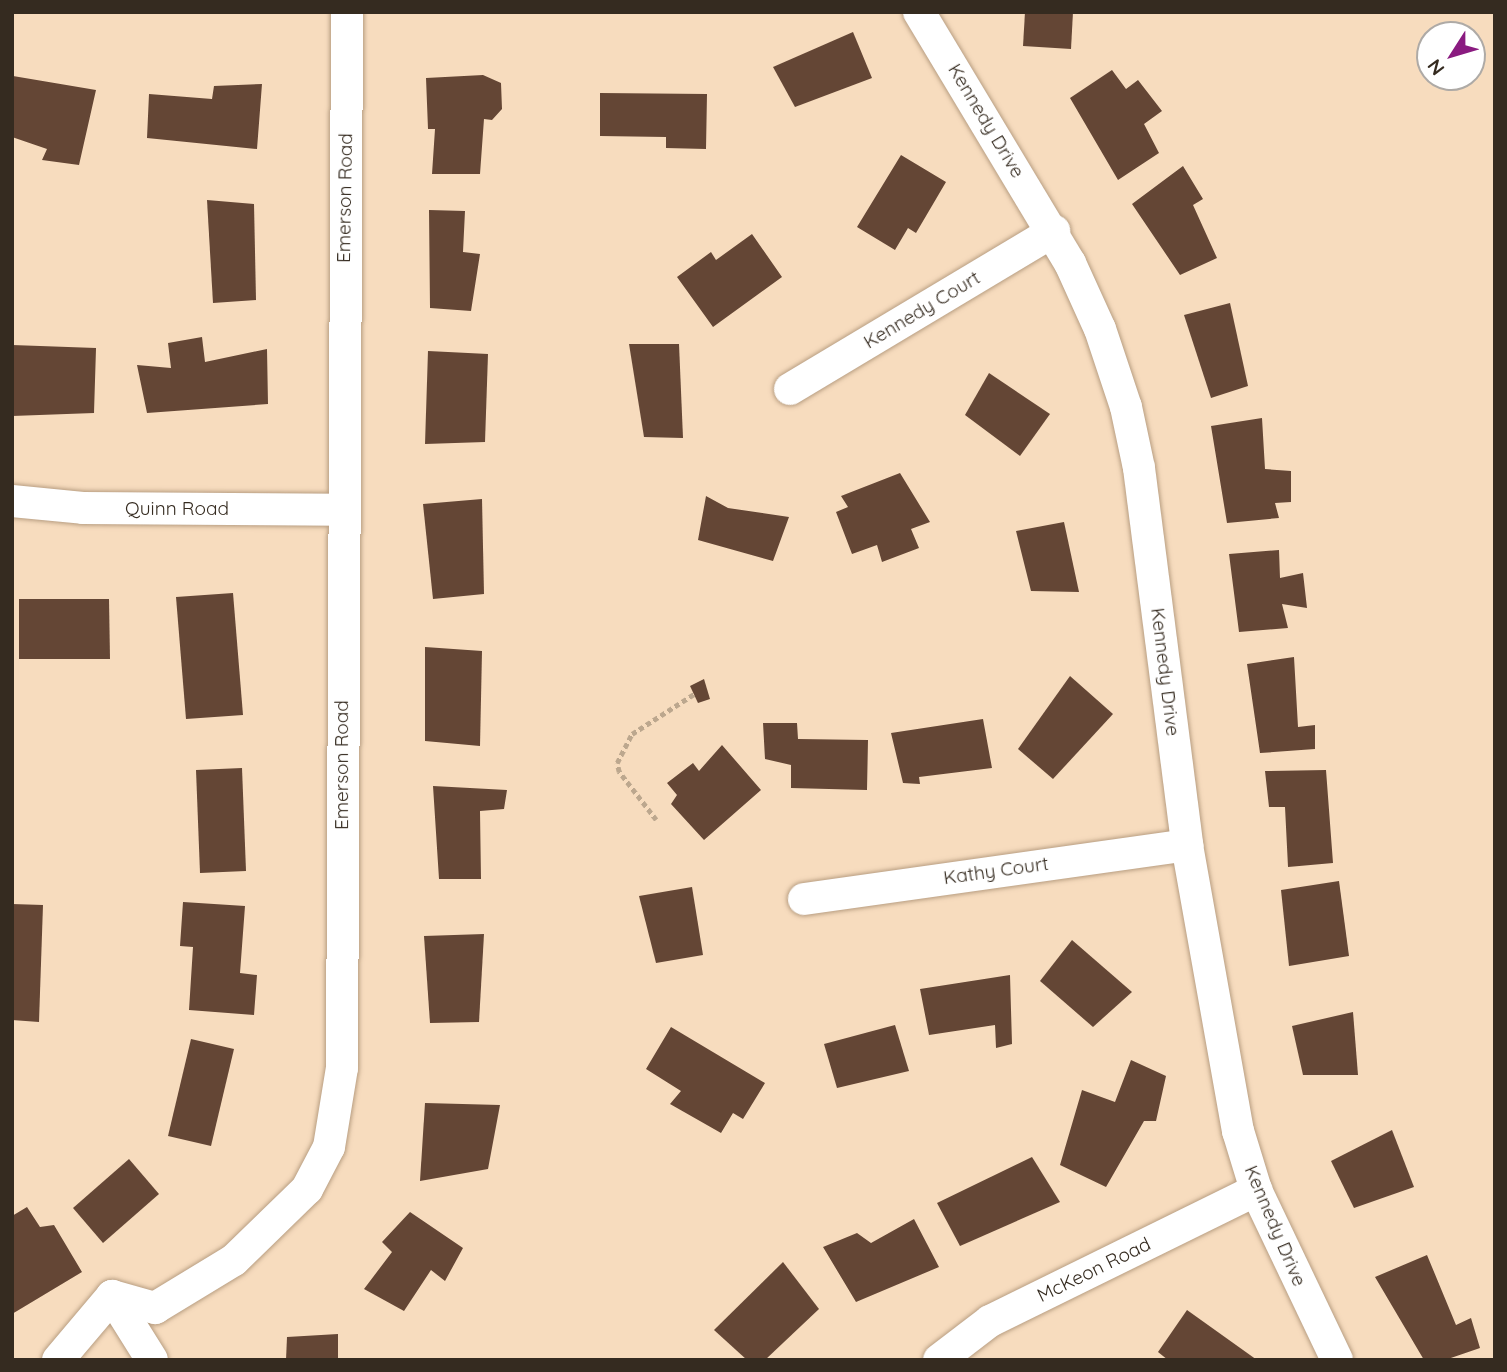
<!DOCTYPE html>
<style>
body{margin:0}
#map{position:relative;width:1507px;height:1372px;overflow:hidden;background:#f7dcbe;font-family:Quicksand,sans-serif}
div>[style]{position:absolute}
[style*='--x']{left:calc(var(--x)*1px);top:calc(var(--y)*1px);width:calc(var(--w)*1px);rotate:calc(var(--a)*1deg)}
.building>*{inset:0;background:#644635}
.path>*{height:4.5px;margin-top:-2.25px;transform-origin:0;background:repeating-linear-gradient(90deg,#bca78e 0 5px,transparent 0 8.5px)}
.roads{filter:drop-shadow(0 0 2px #b89e82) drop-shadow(0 0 2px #b89e82)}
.street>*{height:32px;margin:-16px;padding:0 16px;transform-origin:16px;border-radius:16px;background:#fff}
span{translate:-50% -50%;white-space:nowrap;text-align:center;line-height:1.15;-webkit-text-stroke:7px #fff;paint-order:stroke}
.street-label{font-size:19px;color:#352b20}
.frame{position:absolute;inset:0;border:14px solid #352b20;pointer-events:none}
.north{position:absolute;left:1416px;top:21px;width:70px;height:70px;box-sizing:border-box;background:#fff;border:2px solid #aeaaa6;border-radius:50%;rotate:233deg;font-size:19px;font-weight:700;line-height:28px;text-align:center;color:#352b20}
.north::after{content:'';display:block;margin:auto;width:24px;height:32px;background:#8a1b80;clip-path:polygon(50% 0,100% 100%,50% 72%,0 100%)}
</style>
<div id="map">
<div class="building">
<i style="clip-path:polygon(1025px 12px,1073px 12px,1071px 49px,1023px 46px)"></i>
<i style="clip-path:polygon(853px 32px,872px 78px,795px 107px,773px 67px)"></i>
<i style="clip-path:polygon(1112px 70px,1126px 89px,1138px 80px,1162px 111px,1144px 124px,1159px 153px,1118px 180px,1070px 98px)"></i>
<i style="clip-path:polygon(483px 75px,501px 83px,502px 109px,492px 120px,484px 119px,480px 174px,432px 174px,435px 129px,428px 129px,426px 78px)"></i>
<i style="clip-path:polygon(13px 76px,96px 90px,79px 165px,42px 160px,47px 149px,12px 137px)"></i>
<i style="clip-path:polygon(262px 84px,257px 149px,147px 138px,149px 94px,212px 99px,214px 86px)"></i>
<i style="clip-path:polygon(600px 93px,707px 94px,706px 149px,666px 148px,666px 137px,600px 136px)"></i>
<i style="clip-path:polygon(901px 155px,946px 182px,916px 233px,908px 228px,895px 250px,857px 227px)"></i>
<i style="clip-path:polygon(1183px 166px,1203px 199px,1193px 205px,1217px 258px,1180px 275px,1132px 204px)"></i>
<i style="clip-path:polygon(207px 200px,254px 204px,256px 300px,213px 303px)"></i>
<i style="clip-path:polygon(429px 210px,465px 211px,463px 252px,480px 254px,471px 311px,430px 308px)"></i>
<i style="clip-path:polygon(752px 234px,782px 277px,713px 327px,677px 277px,711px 252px,716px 260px)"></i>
<i style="clip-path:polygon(1230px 303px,1248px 386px,1211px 398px,1184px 315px)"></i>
<i style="clip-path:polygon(202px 337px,205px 362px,267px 349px,268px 404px,147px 413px,137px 365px,171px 368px,168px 343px)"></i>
<i style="clip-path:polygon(629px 344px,679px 344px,683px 438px,644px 437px)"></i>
<i style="clip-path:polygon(12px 345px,96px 348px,94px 413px,12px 416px)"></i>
<i style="clip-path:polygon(428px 351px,488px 354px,485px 442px,425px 444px)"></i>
<i style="clip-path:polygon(989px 373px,1050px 414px,1020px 456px,965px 415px)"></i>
<i style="clip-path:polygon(1262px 418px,1265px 469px,1291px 471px,1291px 502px,1275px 503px,1279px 518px,1227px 523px,1211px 426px)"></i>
<i style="clip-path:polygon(900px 473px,930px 522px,911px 529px,919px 548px,882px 562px,877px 545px,852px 554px,836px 512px,848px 507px,841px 496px)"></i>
<i style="clip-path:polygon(706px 496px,728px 508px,789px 517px,773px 561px,698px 540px)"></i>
<i style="clip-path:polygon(482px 499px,484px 594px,433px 599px,423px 504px)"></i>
<i style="clip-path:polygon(1064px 522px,1079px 592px,1031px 591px,1016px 531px)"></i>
<i style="clip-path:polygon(1279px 550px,1280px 578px,1303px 573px,1307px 608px,1282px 604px,1288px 628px,1239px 632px,1229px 554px)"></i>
<i style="clip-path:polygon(233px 593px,243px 715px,186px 719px,176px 597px)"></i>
<i style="clip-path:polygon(19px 599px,109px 599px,110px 659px,19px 659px)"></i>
<i style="clip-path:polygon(425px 647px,482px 651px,480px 746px,425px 741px)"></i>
<i style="clip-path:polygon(1294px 657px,1298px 727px,1315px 725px,1315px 749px,1260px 753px,1247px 664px)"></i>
<i style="clip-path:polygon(1070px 676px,1113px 714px,1053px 779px,1018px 749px)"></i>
<i style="clip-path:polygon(704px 679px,710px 699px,698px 703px,690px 686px)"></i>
<i style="clip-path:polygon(983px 719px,992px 768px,919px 777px,920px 784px,903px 783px,891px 733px)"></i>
<i style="clip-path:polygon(763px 723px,797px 723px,798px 739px,868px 740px,867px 790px,791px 788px,791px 765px,765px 759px)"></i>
<i style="clip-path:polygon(722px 745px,761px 790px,704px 840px,671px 804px,677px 795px,667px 783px,693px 763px,699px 771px)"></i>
<i style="clip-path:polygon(242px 768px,246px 871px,200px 873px,196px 770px)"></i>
<i style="clip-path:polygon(1326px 770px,1333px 863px,1288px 867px,1285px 807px,1269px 807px,1265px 771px)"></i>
<i style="clip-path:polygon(433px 786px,507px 790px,504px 809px,480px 811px,481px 879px,439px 879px)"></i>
<i style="clip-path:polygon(1339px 881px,1349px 956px,1289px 966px,1281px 890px)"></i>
<i style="clip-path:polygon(692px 887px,703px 955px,656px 963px,639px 896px)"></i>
<i style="clip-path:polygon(183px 902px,245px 906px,240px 973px,257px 975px,254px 1015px,189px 1010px,193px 947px,180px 946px)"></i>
<i style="clip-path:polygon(12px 904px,43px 905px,39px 1022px,12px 1020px)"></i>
<i style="clip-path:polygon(484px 934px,479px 1022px,430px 1023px,424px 936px)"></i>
<i style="clip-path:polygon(1072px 940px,1132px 992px,1093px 1027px,1040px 981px)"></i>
<i style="clip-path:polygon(1010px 975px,1012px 1044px,996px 1048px,995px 1025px,929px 1035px,920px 989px)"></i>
<i style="clip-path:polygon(1353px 1012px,1358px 1075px,1303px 1075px,1292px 1026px)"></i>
<i style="clip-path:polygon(895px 1025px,909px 1071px,837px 1088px,824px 1044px)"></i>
<i style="clip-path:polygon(671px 1027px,765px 1083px,743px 1119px,733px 1113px,721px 1133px,670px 1104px,681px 1091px,646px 1069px)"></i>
<i style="clip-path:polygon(191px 1039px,234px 1049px,211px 1146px,168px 1136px)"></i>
<i style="clip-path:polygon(1131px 1060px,1166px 1076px,1156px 1121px,1144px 1121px,1106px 1187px,1060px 1165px,1082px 1090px,1115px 1102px)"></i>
<i style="clip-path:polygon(425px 1103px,500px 1105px,488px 1169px,420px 1181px)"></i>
<i style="clip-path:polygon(1392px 1130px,1414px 1187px,1354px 1208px,1331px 1161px)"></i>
<i style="clip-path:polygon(1032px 1157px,1060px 1202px,960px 1246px,937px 1203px)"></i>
<i style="clip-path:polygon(129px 1159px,159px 1194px,103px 1243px,73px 1208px)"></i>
<i style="clip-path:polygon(27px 1207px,40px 1227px,54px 1225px,82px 1272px,12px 1314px,12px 1216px)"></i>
<i style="clip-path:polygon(410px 1212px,463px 1248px,445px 1281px,431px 1270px,404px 1311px,364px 1289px,392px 1252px,382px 1242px)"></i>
<i style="clip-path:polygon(914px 1219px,939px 1267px,856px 1302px,823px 1247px,857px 1233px,871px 1243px)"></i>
<i style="clip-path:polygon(1427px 1255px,1456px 1325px,1471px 1318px,1480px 1348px,1445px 1360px,1424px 1360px,1375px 1277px)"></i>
<i style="clip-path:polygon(783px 1262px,819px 1309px,765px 1360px,747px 1360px,714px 1330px)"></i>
<i style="clip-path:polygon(1187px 1310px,1257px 1360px,1168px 1360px,1158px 1352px)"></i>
<i style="clip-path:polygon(338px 1334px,338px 1360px,286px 1360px,287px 1337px)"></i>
</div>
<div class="path">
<i style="--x:656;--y:820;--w:61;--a:-127.6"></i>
<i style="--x:619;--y:772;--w:9;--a:-103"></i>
<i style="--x:617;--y:763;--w:33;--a:-63"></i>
<i style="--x:632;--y:734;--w:74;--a:-32.8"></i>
</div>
<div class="roads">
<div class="street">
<i style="--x:919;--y:12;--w:293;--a:59"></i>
<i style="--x:1070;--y:263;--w:72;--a:65.6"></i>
<i style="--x:1100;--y:329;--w:82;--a:71.6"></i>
<i style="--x:1126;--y:407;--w:62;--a:78"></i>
<i style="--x:1139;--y:468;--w:380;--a:82.7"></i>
<i style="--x:1187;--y:845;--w:291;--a:79.9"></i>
<i style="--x:1238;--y:1131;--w:62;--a:73"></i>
<i style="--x:1256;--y:1190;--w:188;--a:64.5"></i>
<i style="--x:790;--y:389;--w:308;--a:-30.9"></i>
<i style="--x:12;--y:501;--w:71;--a:5.6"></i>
<i style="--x:83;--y:508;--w:259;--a:0.4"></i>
<i style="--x:804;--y:899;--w:387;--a:-8"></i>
<i style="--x:112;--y:1296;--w:75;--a:58"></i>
<i style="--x:58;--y:1360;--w:84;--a:-49.8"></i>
<i style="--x:112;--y:1296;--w:45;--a:15.6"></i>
<i style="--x:155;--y:1308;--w:92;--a:-31.3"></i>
<i style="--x:234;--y:1260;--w:102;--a:-44.2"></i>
<i style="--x:307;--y:1189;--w:47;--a:-62.4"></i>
<i style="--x:329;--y:1147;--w:80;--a:-80.7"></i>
<i style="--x:342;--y:1068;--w:1056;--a:-89.73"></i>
<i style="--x:939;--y:1360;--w:64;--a:-37.4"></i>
<i style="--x:990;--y:1321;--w:297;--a:-26.2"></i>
</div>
</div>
<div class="street-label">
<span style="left:986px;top:121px;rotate:59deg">Kennedy Drive</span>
<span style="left:345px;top:198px;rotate:-89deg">Emerson Road</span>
<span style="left:922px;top:310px;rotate:-31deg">Kennedy Court</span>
<span style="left:177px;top:509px">Quinn Road</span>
<span style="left:1165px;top:672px;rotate:83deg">Kennedy Drive</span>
<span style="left:342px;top:765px;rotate:-90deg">Emerson Road</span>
<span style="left:996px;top:871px;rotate:-8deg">Kathy Court</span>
<span style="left:1275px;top:1226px;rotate:67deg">Kennedy Drive</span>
<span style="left:1094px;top:1270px;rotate:-26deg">McKeon Road</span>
</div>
<div class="frame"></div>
<div class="north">N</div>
</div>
